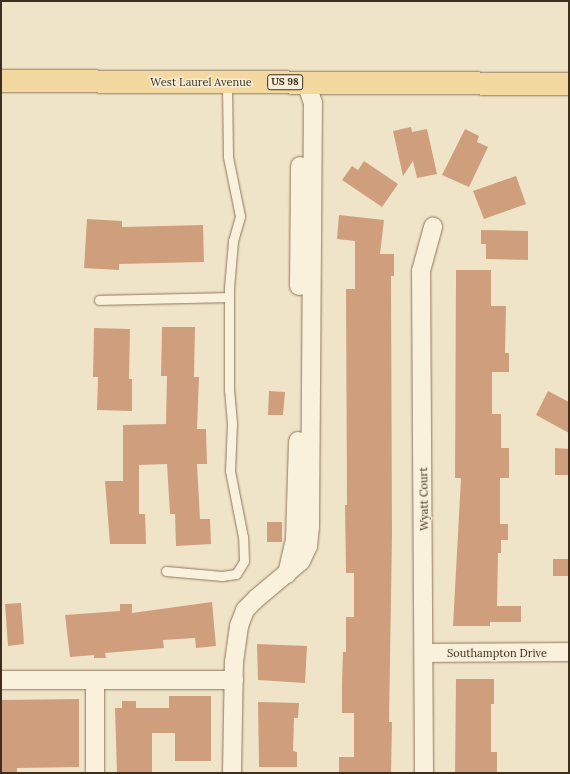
<!DOCTYPE html>
<style>
body{margin:0}
#map{position:relative;width:570px;height:774px;overflow:hidden;background:#f0e4c8;font-family:Lora,serif}
div>[style]{position:absolute}
[style*='--x']{left:calc(var(--x)*1px);top:calc(var(--y)*1px);width:calc(var(--w)*1px);rotate:calc(var(--a)*1deg)}
.building>*{inset:0;background:#cf9f7d}
.roads{filter:drop-shadow(0 0 1px #8d765c) drop-shadow(0 0 1px #8d765c)}
.lane>*{height:9px;margin:-4.5px;padding:0 4.5px;transform-origin:4.5px;border-radius:4.5px;background:#faf1dc}
.street>*{height:18px;margin:-9px;padding:0 9px;transform-origin:9px;border-radius:9px;background:#faf1dc}
.primary>*{height:22px;margin:-11px;padding:0 11px;transform-origin:11px;border-radius:11px;background:#f3d9a0}
span{translate:-50% -50%;white-space:nowrap;text-align:center;line-height:1.15;-webkit-text-stroke:3px #f7eed8;paint-order:stroke}
.shield-label span{padding:1px 3px;background:#f7eed8;border:1px solid;border-radius:3px;-webkit-text-stroke-width:0}
.shield-label{font-size:10px;color:#3d2e20;font-weight:700}
.street-label{font-size:11px;color:#3d2e20}
.frame{position:absolute;inset:0;border:2px solid #3d2e20;pointer-events:none}
</style>
<div id="map">
<div class="building">
<i style="clip-path:polygon(411px 127px,412px 132px,427px 129px,437px 174px,417px 178px,413px 161px,403px 176px,393px 131px)"></i>
<i style="clip-path:polygon(465px 129px,479px 136px,477px 142px,488px 147px,469px 187px,442px 175px)"></i>
<i style="clip-path:polygon(364px 161px,398px 184px,382px 207px,342px 180px,352px 166px,358px 170px)"></i>
<i style="clip-path:polygon(516px 176px,526px 204px,484px 219px,473px 191px)"></i>
<i style="clip-path:polygon(339px 215px,384px 220px,380px 254px,394px 254px,394px 276px,391px 276px,392px 534px,389px 722px,392px 722px,391px 773px,339px 773px,339px 757px,354px 757px,354px 713px,342px 713px,342px 684px,343px 652px,346px 652px,346px 617px,354px 617px,354px 573px,346px 573px,345px 505px,347px 505px,346px 289px,355px 289px,355px 241px,337px 239px)"></i>
<i style="clip-path:polygon(87px 219px,122px 221px,122px 227px,203px 225px,204px 262px,119px 264px,119px 270px,84px 268px)"></i>
<i style="clip-path:polygon(481px 230px,528px 231px,528px 260px,486px 259px,486px 244px,481px 244px)"></i>
<i style="clip-path:polygon(456px 270px,491px 270px,491px 306px,506px 306px,505px 353px,509px 353px,509px 372px,492px 372px,492px 414px,501px 414px,501px 448px,509px 448px,509px 478px,500px 478px,500px 524px,508px 524px,508px 540px,501px 540px,501px 553px,498px 553px,497px 606px,521px 606px,521px 622px,490px 622px,490px 626px,453px 626px,461px 478px,455px 478px)"></i>
<i style="clip-path:polygon(162px 327px,195px 327px,194px 377px,199px 377px,197px 429px,206px 429px,207px 464px,197px 464px,200px 519px,210px 519px,211px 544px,176px 546px,175px 514px,170px 514px,167px 464px,139px 465px,139px 514px,145px 514px,146px 544px,110px 544px,105px 481px,123px 481px,123px 425px,166px 424px,167px 376px,161px 376px)"></i>
<i style="clip-path:polygon(94px 328px,130px 329px,129px 379px,132px 379px,132px 411px,97px 410px,98px 377px,93px 377px)"></i>
<i style="clip-path:polygon(269px 391px,285px 392px,283px 415px,268px 415px)"></i>
<i style="clip-path:polygon(548px 391px,569px 402px,569px 433px,536px 415px)"></i>
<i style="clip-path:polygon(555px 448px,569px 449px,569px 475px,555px 475px)"></i>
<i style="clip-path:polygon(267px 522px,282px 522px,282px 542px,267px 542px)"></i>
<i style="clip-path:polygon(553px 559px,569px 559px,569px 576px,553px 576px)"></i>
<i style="clip-path:polygon(212px 602px,216px 646px,196px 648px,195px 638px,163px 640px,164px 648px,105px 653px,106px 658px,94px 658px,94px 655px,70px 657px,65px 615px,120px 611px,120px 604px,132px 604px,132px 613px)"></i>
<i style="clip-path:polygon(21px 603px,24px 644px,8px 646px,5px 604px)"></i>
<i style="clip-path:polygon(257px 644px,307px 646px,305px 683px,258px 680px)"></i>
<i style="clip-path:polygon(456px 679px,494px 679px,494px 704px,491px 704px,491px 752px,497px 752px,497px 773px,455px 773px)"></i>
<i style="clip-path:polygon(169px 696px,211px 696px,211px 761px,175px 761px,175px 733px,152px 733px,152px 773px,117px 773px,115px 708px,122px 708px,122px 701px,136px 701px,136px 708px,169px 708px)"></i>
<i style="clip-path:polygon(79px 699px,79px 767px,17px 768px,17px 773px,1px 773px,1px 700px)"></i>
<i style="clip-path:polygon(258px 702px,299px 703px,298px 718px,294px 718px,293px 751px,297px 752px,297px 767px,259px 767px)"></i>
</div>
<div class="roads">
<div class="lane">
<i style="--x:99;--y:300;--w:129;--a:-1.3"></i>
<i style="--x:166;--y:571;--w:56;--a:5.1"></i>
<i style="--x:222;--y:576;--w:14;--a:-8"></i>
<i style="--x:236;--y:574;--w:15;--a:-58"></i>
<i style="--x:244;--y:561;--w:24;--a:-92"></i>
<i style="--x:243;--y:537;--w:67;--a:-101.1"></i>
<i style="--x:230;--y:471;--w:48;--a:-87.6"></i>
<i style="--x:232;--y:423;--w:33;--a:-95"></i>
<i style="--x:229;--y:390;--w:102;--a:-90"></i>
<i style="--x:229;--y:288;--w:47;--a:-85.1"></i>
<i style="--x:233;--y:241;--w:26;--a:-74"></i>
<i style="--x:240;--y:216;--w:60;--a:-101.5"></i>
<i style="--x:228;--y:157;--w:75;--a:-90.8"></i>
</div>
<div class="street">
<i style="--x:299;--y:286;--w:120;--a:-89.5"></i>
<i style="--x:287;--y:574;--w:37;--a:-77"></i>
<i style="--x:295;--y:538;--w:97;--a:-88.2"></i>
<i style="--x:425;--y:653;--w:144;--a:-0.4"></i>
<i style="--x:1;--y:680;--w:233;--a:0"></i>
<i style="--x:95;--y:680;--w:93;--a:90"></i>
<i style="--x:232;--y:773;--w:111;--a:-89"></i>
<i style="--x:234;--y:662;--w:36;--a:-82"></i>
<i style="--x:239;--y:626;--w:17;--a:-69"></i>
<i style="--x:245;--y:610;--w:17;--a:-45"></i>
<i style="--x:257;--y:598;--w:57;--a:-40.1"></i>
<i style="--x:301;--y:561;--w:17;--a:-65"></i>
<i style="--x:308;--y:546;--w:18;--a:-84"></i>
<i style="--x:310;--y:528;--w:425;--a:-89.6"></i>
<i style="--x:313;--y:103;--w:21;--a:-109"></i>
<i style="--x:424;--y:773;--w:502;--a:-90.34"></i>
<i style="--x:421;--y:271;--w:46;--a:-74.7"></i>
</div>
<div class="primary">
<i style="--x:1;--y:81;--w:568;--a:0.3"></i>
</div>
</div>
<div class="shield-label">
<span style="left:285px;top:82px">US 98</span>
</div>
<div class="street-label">
<span style="left:201px;top:82px">West Laurel Avenue</span>
<span style="left:424px;top:499px;rotate:-91deg">Wyatt Court</span>
<span style="left:497px;top:653px">Southampton Drive</span>
</div>
<div class="frame"></div>
</div>
